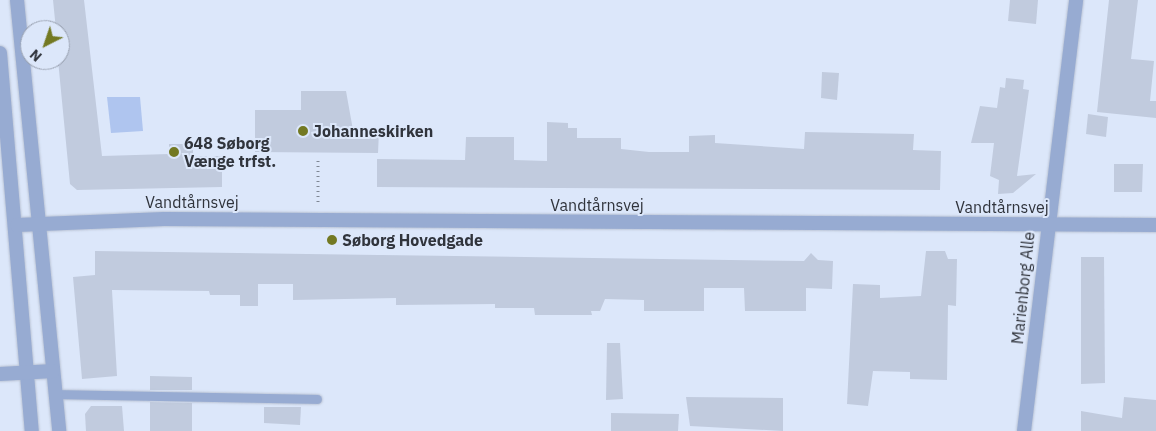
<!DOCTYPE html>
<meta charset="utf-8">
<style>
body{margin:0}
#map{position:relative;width:1156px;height:431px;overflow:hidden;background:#dce7fa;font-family:"IBM Plex Sans",sans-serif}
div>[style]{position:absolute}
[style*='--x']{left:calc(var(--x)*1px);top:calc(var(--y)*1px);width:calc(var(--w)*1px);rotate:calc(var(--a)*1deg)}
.green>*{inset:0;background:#afc5ef}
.building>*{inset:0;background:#c1cbde}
.path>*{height:3px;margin-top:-1.5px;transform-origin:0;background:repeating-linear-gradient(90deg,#7f8794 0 1px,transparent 0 5px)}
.roads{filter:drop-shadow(0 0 1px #bac3d4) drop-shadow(0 0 1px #bac3d4)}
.service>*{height:9px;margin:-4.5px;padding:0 4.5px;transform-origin:4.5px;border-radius:4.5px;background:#97abd2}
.minor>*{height:14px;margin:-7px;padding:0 7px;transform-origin:7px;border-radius:7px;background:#97abd2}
.tertiary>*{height:14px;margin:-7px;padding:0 7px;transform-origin:7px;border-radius:7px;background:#97abd2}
.dots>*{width:14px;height:14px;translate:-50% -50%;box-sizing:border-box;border:2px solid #dce7fa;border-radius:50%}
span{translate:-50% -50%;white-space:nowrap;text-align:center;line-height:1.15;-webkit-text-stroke:4px #dce7fa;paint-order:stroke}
.poi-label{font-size:16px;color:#30343c;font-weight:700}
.left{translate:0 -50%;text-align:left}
.street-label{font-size:16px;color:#30343c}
.north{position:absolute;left:20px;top:20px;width:50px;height:50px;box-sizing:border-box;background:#dce7fa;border:1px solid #979fae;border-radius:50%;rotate:221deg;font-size:14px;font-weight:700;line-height:20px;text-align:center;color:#30343c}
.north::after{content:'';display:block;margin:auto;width:18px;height:22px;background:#737922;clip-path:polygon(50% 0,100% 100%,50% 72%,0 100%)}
</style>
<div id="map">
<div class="green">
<i style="clip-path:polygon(107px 97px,140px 97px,143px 131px,111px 133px)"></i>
</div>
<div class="building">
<i style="clip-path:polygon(53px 0,84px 0,102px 156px,169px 154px,169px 144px,193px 144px,193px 156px,222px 156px,222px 187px,77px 190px,70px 184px,58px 60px,60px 30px,56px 30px)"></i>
<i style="clip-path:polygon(1010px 0,1038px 0,1036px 24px,1008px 21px)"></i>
<i style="clip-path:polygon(1109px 0,1138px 0,1131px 59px,1154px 61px,1150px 101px,1156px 101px,1156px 118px,1097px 112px)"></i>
<i style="clip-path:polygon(822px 72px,839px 73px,837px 100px,821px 98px)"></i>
<i style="clip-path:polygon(1006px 78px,1024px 80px,1023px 89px,1029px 90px,1017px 176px,1036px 174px,1013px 193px,998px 194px,999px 180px,990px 176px,994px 143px,971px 143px,980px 106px,997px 108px,1000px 87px,1005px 88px)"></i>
<i style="clip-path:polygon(301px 91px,346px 91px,353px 130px,379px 131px,378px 153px,255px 152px,255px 110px,301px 110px)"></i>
<i style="clip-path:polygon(1088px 114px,1108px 117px,1106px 137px,1086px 134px)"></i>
<i style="clip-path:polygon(547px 122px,568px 123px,568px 128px,577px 128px,577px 138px,621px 138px,621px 149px,649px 152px,689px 152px,689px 136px,715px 135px,715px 143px,804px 149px,805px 132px,914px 134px,913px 150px,941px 151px,940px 190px,377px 187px,377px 159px,465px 160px,466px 137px,514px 137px,514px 160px,547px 161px)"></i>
<i style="clip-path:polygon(1114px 164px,1143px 164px,1142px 192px,1114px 192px)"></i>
<i style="clip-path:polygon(95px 251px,804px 261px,811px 253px,818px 260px,833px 261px,832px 289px,806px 288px,806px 311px,745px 311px,744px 288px,704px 288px,704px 311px,644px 311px,644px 300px,605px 299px,600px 311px,591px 311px,592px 315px,535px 315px,534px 308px,495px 308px,495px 304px,396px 305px,396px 298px,293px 300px,293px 284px,258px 284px,258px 306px,240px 306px,240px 295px,210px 295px,209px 291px,112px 290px,117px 376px,82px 379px,73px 277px,95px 275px)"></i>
<i style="clip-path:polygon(926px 251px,945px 251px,948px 259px,957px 259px,956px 306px,948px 305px,947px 380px,910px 379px,910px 372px,873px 371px,868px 406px,847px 404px,853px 284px,880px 285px,880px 298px,921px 296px)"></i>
<i style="clip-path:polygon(1081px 257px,1104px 257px,1105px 383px,1081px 384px)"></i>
<i style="clip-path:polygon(607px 343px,620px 343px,623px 399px,606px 400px)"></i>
<i style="clip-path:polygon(150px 376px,192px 377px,192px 390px,150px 390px)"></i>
<i style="clip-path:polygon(686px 397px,783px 398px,783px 431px,690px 426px)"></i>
<i style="clip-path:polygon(1124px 397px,1156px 400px,1156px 431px,1081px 431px,1081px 411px,1122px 418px)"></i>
<i style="clip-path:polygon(150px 402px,192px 403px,192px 431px,150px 431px)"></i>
<i style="clip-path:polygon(91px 406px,122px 406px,124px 431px,86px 431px,85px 414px)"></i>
<i style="clip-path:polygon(264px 407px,301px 407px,300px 425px,264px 423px)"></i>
<i style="clip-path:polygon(611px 413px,679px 414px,678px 431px,611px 431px)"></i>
</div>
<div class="path">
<i style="--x:318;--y:202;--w:44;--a:-90"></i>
</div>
<div class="roads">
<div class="service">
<i style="--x:56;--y:394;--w:261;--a:1.1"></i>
</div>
<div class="minor">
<i style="--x:1024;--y:431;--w:434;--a:-83.1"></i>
</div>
<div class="tertiary">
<i style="--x:17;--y:0;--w:433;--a:84.4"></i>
<i style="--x:0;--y:53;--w:379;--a:85.2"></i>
<i style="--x:17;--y:225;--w:147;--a:-2.3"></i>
<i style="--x:164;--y:219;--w:992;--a:0.35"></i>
<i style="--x:0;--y:374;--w:53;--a:-3.2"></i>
</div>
</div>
<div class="dots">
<i style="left:303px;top:131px;background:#737922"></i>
<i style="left:174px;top:152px;background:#737922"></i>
<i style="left:332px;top:240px;background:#737922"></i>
</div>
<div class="poi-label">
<span class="left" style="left:313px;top:131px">Johanneskirken</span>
<span class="left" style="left:184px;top:152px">648 Søborg<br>Vænge trfst.</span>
<span class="left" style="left:342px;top:240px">Søborg Hovedgade</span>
</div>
<div class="street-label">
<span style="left:192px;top:202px">Vandtårnsvej</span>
<span style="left:597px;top:205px">Vandtårnsvej</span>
<span style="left:1002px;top:207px">Vandtårnsvej</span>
<span style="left:1023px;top:288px;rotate:-84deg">Marienborg Alle</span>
</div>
<div class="north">N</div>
</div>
